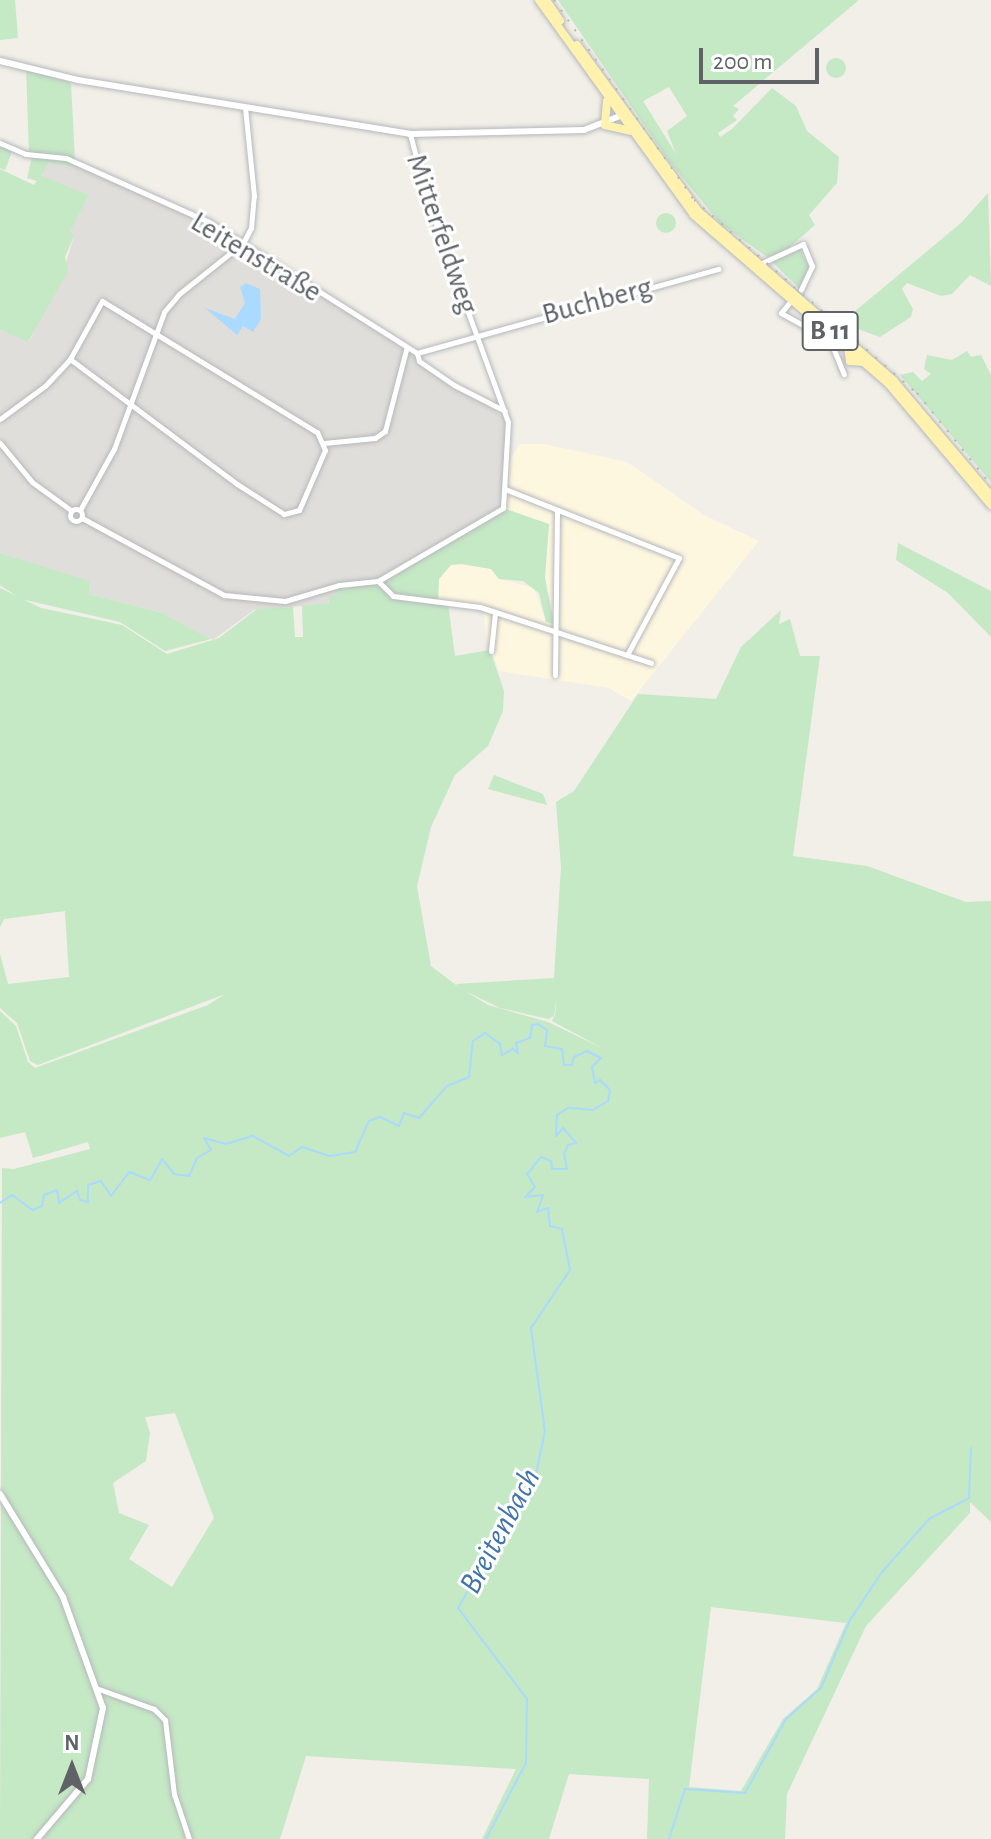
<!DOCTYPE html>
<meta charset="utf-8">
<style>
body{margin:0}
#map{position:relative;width:991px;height:1839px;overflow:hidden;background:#f1efe8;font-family:"Alegreya Sans",sans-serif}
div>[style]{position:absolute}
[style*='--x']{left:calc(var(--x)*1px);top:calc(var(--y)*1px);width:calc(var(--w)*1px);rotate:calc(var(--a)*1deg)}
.commercial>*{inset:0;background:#fef7e0}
.industrial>*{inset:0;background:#e0deda}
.green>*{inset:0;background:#c5e8c5}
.round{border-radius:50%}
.water>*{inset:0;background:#aadaff}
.stream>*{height:2px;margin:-1px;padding:0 1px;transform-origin:1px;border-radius:1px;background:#aadaff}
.roads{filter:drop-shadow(0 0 2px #b5b8bc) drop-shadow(0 0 2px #b5b8bc)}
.minor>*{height:5px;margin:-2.5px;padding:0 2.5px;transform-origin:2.5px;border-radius:2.5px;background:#fff}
.minor>.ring{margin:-2.5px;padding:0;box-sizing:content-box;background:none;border:5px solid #fff;border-radius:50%}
.tertiary>*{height:6px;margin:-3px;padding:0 3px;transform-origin:3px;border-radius:3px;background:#fff}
.primary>*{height:8px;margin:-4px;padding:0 4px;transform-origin:4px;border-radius:4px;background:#fff2af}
.rail>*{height:2px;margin-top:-1px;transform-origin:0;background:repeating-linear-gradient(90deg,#b6b7b8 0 2px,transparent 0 12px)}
span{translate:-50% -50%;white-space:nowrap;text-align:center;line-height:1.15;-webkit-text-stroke:6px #fff;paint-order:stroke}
.shield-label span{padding:2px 6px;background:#fff;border:2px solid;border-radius:6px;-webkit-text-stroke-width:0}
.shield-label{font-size:28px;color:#5f6368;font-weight:700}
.street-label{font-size:30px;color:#5f6368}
.water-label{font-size:32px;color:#4174aa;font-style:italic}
.north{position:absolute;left:32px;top:1727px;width:80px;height:80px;-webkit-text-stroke:6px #fff;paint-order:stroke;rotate:0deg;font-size:22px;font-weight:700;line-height:32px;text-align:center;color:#5f6368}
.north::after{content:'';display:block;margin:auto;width:28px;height:36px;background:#5f6368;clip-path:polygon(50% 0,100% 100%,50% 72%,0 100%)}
.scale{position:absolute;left:699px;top:48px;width:120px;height:36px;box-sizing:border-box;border:4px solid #5f6368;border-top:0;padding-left:10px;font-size:24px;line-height:28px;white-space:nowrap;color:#5f6368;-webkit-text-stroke:6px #fff;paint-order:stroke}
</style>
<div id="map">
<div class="commercial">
<i style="clip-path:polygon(520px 444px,544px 444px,627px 462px,704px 515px,759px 541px,631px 701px,609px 688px,499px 671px,486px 636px,483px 610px,438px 602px,439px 579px,451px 565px,475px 564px,491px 569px,499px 579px,534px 588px,546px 622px,554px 617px,545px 578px,549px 525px,503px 508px,508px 462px)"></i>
</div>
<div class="industrial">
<i style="clip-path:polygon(47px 163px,82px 168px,240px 239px,504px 417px,509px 477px,499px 511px,369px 584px,334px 587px,337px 594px,327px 604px,254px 610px,213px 640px,162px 613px,89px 594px,88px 582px,0 553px,0 330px,29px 342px,64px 269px,74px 236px,69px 231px,89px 195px,42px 177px)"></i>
</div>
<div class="green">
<i style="clip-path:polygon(0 0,15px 0,18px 38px,0 40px)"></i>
<i style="clip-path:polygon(evenodd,558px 0,859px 0,733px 106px,739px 109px,733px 116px,737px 120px,718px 133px,720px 137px,732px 129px,772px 88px,796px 106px,807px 131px,839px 157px,837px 183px,809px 215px,815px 225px,785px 251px,767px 257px,720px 223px,669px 161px,558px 0,669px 87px,687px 116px,667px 131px,676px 154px,643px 101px,669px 87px)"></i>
<i class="round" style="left:826px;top:58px;width:20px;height:20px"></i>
<i style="clip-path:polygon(26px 67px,71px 83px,75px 161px,29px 153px)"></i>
<i style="clip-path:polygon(0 146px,66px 159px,82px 168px,48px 163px,42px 176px,89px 195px,70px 231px,74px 236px,65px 257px,68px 271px,28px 342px,0 330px,0 169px,34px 185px,37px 181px,27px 178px,32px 157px,12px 152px,5px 170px,0 168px)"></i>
<i style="clip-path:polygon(988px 193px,991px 286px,970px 275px,952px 294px,941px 296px,907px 283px,902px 289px,913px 309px,911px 317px,880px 337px,850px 326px,848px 317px,961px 223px)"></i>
<i class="round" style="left:656px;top:213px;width:20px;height:20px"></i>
<i style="clip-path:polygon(798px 246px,810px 269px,800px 289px,771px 261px)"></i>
<i style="clip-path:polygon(967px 351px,971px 357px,981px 355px,991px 375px,991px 482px,900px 375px,913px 372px,922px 381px,931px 374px,924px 369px,927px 355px,952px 360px)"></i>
<i style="clip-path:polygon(evenodd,503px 508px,549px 524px,545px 578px,554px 624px,546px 622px,539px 593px,523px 581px,499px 579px,491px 569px,461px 564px,451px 565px,439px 579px,438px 601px,448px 603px,455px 656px,490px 650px,504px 691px,503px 711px,488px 746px,455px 775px,431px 827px,417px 886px,431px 966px,460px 988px,456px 984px,554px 978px,561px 867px,556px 802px,574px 791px,638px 694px,716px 699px,741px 647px,781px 610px,779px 624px,790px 619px,800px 656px,820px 656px,793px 856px,867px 866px,966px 902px,991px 901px,991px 1522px,970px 1502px,970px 1513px,866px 1626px,787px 1794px,785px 1839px,647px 1839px,649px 1779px,569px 1774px,549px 1839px,482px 1839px,516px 1769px,306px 1756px,280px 1839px,0 1839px,2px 1168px,14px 1169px,90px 1149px,88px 1142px,33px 1158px,25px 1132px,0 1138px,0 1011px,16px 1026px,28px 1062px,35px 1068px,208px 1005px,225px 994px,38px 1065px,30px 1061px,17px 1023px,0 1008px,0 954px,8px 984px,69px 977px,65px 911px,4px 919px,0 927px,0 588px,41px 608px,122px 625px,167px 654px,219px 638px,257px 609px,293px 607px,295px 637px,303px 637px,302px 606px,329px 603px,329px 596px,337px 594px,334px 587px,369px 584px,503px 508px,465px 991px,500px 1008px,548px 1019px,554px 1016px,557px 994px,555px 1015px,552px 1021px,604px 1049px,548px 1022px,488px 1005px,465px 991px,503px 508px,175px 1413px,214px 1518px,172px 1587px,129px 1559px,149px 1525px,119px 1513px,113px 1483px,146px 1461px,150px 1433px,145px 1417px,175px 1413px,503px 508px,711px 1607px,846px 1623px,817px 1689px,783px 1719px,741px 1791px,689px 1787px,711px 1607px)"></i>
<i style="clip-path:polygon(898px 543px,991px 591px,991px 637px,948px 593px,896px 560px)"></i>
<i style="clip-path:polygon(0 553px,89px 581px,89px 594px,162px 613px,211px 639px,165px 651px,120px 622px,21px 599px,0 585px)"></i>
<i style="clip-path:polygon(494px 775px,543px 794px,547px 805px,488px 789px)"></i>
</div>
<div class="water">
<i style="clip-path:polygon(246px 283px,260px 289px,261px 319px,253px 332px,243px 326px,237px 335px,205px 308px,235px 319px,245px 303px,240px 287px)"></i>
</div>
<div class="stream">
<i style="--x:0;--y:1203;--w:14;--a:-34"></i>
<i style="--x:12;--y:1195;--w:26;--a:36"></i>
<i style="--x:33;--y:1210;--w:10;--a:-24"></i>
<i style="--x:42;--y:1206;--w:11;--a:-80"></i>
<i style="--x:44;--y:1195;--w:14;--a:-21"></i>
<i style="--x:57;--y:1190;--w:13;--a:81"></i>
<i style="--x:59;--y:1203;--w:22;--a:-34"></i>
<i style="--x:77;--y:1191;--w:9;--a:72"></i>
<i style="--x:80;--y:1200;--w:8;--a:14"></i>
<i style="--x:88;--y:1202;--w:17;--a:-90"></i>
<i style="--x:88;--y:1185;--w:14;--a:-17"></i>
<i style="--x:101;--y:1181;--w:18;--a:56"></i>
<i style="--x:111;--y:1196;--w:30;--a:-53"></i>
<i style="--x:129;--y:1172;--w:22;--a:21"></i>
<i style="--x:150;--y:1180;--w:24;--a:-60"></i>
<i style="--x:162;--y:1159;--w:19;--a:51"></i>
<i style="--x:174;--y:1174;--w:15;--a:8"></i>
<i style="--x:189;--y:1176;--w:20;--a:-66"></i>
<i style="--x:197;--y:1158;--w:16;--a:-30"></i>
<i style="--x:211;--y:1150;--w:14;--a:-120"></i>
<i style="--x:204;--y:1138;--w:23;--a:15"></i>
<i style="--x:226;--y:1144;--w:28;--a:-17"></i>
<i style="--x:253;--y:1136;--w:41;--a:29.1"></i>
<i style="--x:289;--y:1156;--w:16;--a:-35"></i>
<i style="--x:302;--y:1147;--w:29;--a:18"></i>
<i style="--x:330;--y:1156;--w:25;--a:-9"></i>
<i style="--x:355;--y:1152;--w:34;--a:-66"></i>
<i style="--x:369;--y:1121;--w:12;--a:-20"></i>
<i style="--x:380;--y:1117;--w:21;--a:25"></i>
<i style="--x:399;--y:1126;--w:14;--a:-69"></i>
<i style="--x:404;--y:1113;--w:16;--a:18"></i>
<i style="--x:419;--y:1118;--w:43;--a:-48.8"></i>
<i style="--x:447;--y:1086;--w:24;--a:-22"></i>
<i style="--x:469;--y:1077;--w:36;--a:-84"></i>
<i style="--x:473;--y:1041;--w:14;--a:-34"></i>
<i style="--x:485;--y:1033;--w:19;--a:36"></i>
<i style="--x:500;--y:1044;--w:11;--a:80"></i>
<i style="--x:502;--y:1055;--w:13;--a:-29"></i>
<i style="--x:513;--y:1049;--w:6;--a:39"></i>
<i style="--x:518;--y:1053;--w:10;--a:-101"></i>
<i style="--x:516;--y:1043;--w:15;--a:-20"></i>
<i style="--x:530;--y:1038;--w:13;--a:-81"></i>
<i style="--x:532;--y:1025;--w:6;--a:-9"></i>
<i style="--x:538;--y:1024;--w:11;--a:34"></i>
<i style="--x:547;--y:1030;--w:16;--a:97"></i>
<i style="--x:545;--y:1046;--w:17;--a:10"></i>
<i style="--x:562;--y:1049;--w:16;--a:83"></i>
<i style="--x:564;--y:1065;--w:8;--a:0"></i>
<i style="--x:572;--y:1065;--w:8;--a:-76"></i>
<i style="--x:574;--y:1057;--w:14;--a:-25"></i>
<i style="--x:587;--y:1051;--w:16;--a:27"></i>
<i style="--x:601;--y:1058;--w:13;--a:135"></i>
<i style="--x:592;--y:1067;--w:16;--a:79"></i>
<i style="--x:595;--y:1083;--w:6;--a:-31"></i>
<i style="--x:600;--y:1080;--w:14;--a:45"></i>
<i style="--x:610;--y:1090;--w:11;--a:100"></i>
<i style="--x:608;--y:1101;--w:17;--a:149"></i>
<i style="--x:593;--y:1110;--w:25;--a:-175"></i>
<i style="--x:568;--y:1108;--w:13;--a:148"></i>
<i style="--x:557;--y:1115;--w:21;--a:93"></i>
<i style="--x:556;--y:1136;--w:11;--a:-49"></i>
<i style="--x:563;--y:1128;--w:20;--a:49"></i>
<i style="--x:576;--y:1143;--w:8;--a:166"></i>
<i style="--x:568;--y:1145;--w:10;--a:114"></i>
<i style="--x:564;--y:1154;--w:15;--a:79"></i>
<i style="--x:567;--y:1169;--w:15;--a:180"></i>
<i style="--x:552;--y:1169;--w:8;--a:-97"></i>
<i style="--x:551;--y:1161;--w:11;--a:-158"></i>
<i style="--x:541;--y:1157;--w:22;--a:129"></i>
<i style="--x:527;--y:1174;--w:15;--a:58"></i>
<i style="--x:535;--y:1187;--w:14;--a:135"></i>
<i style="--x:525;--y:1197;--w:18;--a:-6"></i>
<i style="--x:543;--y:1195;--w:18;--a:109"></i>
<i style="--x:537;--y:1212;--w:12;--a:-20"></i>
<i style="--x:548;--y:1208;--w:18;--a:84"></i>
<i style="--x:550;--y:1226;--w:12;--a:14"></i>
<i style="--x:562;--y:1229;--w:42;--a:79"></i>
<i style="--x:570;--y:1270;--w:70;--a:123.9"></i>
<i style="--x:531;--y:1328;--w:104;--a:82.3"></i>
<i style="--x:545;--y:1431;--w:44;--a:101.8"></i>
<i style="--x:536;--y:1474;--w:155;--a:120.2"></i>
<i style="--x:458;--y:1608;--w:114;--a:52.8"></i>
<i style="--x:527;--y:1699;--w:64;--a:90.9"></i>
<i style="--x:526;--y:1763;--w:86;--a:117.8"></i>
<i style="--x:669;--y:1839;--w:52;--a:-72.3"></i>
<i style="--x:685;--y:1789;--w:60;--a:3.8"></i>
<i style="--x:745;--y:1793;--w:85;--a:-61"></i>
<i style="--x:786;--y:1719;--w:47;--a:-41.5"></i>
<i style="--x:821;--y:1688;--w:74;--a:-66.9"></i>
<i style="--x:850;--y:1620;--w:58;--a:-56.3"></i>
<i style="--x:882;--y:1572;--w:71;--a:-48.4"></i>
<i style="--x:929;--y:1519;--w:45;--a:-27.7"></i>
<i style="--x:969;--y:1498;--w:50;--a:-87.7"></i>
</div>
<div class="roads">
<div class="minor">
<i style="--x:0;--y:143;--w:28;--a:23"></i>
<i style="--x:26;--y:154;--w:40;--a:5.7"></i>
<i style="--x:66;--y:158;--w:157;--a:24.1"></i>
<i style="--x:209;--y:222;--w:246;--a:32.2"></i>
<i style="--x:417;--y:353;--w:313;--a:-15.6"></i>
<i style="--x:764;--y:262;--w:43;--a:-24.8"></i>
<i style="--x:803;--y:244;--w:24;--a:68"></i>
<i style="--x:812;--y:266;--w:26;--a:115"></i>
<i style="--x:102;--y:301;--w:252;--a:31.4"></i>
<i style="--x:317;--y:432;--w:20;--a:66"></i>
<i style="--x:325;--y:450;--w:65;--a:113.4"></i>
<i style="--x:299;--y:510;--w:16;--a:165"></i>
<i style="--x:284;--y:514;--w:56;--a:-147.4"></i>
<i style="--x:237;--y:484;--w:209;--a:-143.2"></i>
<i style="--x:70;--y:359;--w:66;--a:-61.1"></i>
<i style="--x:789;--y:303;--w:13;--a:129"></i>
<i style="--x:781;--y:313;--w:56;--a:28.9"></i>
<i style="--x:830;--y:340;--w:37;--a:68"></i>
<i style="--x:417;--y:353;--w:8;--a:76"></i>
<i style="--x:419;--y:361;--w:42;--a:34.4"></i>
<i style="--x:454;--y:385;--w:57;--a:27"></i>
<i style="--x:0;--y:419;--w:56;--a:-36.3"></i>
<i style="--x:45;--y:386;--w:37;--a:-47"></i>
<i style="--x:0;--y:443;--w:50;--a:50.6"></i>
<i style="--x:32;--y:482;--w:49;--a:35.9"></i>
<i style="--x:324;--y:443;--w:51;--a:-5.6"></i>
<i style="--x:375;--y:438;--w:12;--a:-35"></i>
<i style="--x:385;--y:431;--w:84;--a:-75.5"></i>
<i style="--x:505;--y:489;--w:187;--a:21.6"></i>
<i style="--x:679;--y:558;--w:110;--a:118.2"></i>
<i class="ring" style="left:70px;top:509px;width:7px;height:7px"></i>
<i style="--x:80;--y:510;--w:70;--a:-60.9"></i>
<i style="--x:114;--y:449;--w:146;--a:-69.9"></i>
<i style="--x:164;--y:312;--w:23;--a:-50"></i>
<i style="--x:179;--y:294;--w:82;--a:-38.6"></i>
<i style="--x:243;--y:243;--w:17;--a:-62"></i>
<i style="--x:251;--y:228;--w:32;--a:-85"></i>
<i style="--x:254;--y:196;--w:88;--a:-95.8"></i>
<i style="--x:82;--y:518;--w:162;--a:28.5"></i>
<i style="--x:224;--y:595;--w:61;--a:5.6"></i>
<i style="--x:285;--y:601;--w:56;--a:-16.5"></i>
<i style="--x:339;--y:585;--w:39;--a:-6"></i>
<i style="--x:378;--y:581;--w:145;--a:-30.3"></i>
<i style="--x:503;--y:508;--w:86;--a:-86.7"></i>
<i style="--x:508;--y:422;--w:236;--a:-110"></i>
<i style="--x:427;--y:200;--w:68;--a:-104.4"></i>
<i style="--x:378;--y:581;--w:21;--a:45"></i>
<i style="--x:393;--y:596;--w:88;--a:7.2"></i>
<i style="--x:480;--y:607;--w:180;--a:18.1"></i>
<i style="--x:491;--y:651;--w:39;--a:-84"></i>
<i style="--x:555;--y:675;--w:165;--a:-89.3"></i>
<i style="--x:96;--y:1688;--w:62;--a:19.9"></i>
<i style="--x:154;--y:1709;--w:16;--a:45"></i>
<i style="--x:165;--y:1720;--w:75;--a:83.1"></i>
<i style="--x:174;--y:1794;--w:47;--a:71.6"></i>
</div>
<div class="tertiary">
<i style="--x:0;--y:61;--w:80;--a:13.7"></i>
<i style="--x:78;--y:80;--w:336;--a:9.2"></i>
<i style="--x:410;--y:134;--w:174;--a:-1.3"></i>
<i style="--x:584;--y:130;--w:44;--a:-21.3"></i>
<i style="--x:0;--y:1494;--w:121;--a:58.5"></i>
<i style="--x:63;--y:1597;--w:118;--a:70.2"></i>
<i style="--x:103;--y:1708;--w:73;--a:101.9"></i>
<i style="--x:88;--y:1779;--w:79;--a:130.4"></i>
</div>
<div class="primary">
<i style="--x:539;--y:0;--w:265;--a:54.2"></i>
<i style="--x:694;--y:215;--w:257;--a:40.9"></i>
<i style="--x:888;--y:383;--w:160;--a:49.8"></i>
<i style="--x:546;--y:0;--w:25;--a:56"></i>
<i style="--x:577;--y:45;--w:207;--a:53.9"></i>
<i style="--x:699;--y:212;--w:257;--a:40.9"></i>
<i style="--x:893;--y:380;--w:152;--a:49.8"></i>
<i style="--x:607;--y:101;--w:24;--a:95"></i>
<i style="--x:605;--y:125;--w:26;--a:13"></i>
<i style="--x:848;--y:347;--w:14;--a:82"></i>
<i style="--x:850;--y:361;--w:15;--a:4"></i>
</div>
</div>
<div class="rail">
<i style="--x:554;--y:0;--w:244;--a:55"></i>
<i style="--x:694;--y:200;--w:295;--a:40.9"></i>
<i style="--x:917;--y:393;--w:118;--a:51.2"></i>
</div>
<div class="shield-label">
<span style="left:830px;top:331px">B 11</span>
</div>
<div class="street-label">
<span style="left:442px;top:234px;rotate:71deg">Mitterfeldweg</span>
<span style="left:256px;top:257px;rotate:31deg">Leitenstraße</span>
<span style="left:597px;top:301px;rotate:-15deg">Buchberg</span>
</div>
<div class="water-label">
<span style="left:500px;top:1531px;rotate:-62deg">Breitenbach</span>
</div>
<div class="north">N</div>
<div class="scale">200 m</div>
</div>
